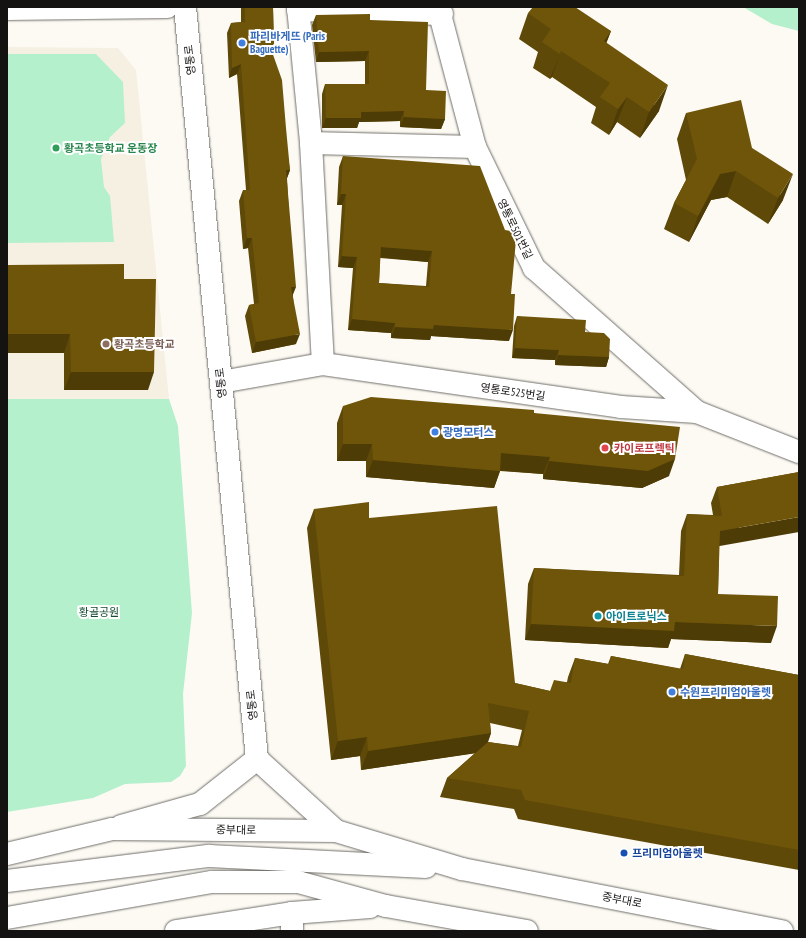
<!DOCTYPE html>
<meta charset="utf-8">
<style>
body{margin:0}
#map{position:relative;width:806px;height:938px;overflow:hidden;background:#fdfaf4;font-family:"PT Sans Narrow","Noto Sans KR",sans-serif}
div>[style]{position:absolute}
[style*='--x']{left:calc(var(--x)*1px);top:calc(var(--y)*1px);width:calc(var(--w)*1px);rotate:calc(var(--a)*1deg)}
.built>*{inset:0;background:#f6f0e3}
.green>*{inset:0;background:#b5f0cd}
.roads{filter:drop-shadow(0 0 1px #706e69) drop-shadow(0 0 1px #706e69)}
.minor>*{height:22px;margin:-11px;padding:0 11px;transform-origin:11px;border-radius:11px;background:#fff}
.major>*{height:22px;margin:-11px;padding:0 11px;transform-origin:11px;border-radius:11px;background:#fff}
.wall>*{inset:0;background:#5f4909}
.shaded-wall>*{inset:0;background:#4e3c07}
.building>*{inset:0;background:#6f550a}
.dots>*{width:11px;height:11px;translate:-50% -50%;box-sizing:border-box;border:2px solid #fff;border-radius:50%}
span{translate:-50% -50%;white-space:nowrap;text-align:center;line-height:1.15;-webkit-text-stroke:4px #fff;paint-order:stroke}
.shop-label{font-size:11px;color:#366cbe;font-weight:700}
.left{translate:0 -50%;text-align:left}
.street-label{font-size:11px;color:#141311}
.leisure-label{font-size:11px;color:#27864d;font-weight:700}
.education-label{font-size:11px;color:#785e54;font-weight:700}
.health-label{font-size:11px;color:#be3a42;font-weight:700}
.park-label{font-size:11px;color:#144b31}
.culture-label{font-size:11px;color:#0d838f;font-weight:700}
.transit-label{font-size:11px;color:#164399;font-weight:700}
.frame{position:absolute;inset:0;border:8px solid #141311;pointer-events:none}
</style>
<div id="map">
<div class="built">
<i style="clip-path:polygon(7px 47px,118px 48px,136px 70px,169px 399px,7px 399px)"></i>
</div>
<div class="green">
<i style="clip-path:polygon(743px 7px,799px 7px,799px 31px,772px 24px)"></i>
<i style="clip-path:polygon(7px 54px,96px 54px,123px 82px,125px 123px,110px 137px,101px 159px,104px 187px,110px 196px,114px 242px,7px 243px)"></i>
<i style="clip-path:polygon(7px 399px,169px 399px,178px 426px,192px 613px,183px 694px,186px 766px,180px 776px,171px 782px,125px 784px,93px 798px,7px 812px)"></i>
</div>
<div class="roads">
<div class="minor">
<i style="--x:185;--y:7;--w:755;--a:84.53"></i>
<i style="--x:257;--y:759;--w:107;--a:42.3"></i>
<i style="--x:298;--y:7;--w:137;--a:84.5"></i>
<i style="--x:311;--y:143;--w:221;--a:86.9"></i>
<i style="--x:438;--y:7;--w:145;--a:75.2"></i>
<i style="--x:475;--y:147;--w:135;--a:64"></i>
<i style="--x:534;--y:268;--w:217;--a:41.5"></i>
<i style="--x:7;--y:9;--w:160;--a:-0.7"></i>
<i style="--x:298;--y:10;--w:144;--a:1.6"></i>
<i style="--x:311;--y:143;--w:164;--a:1.4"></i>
<i style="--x:221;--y:382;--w:104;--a:-10"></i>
<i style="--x:323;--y:364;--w:301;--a:8.2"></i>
<i style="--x:621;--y:407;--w:76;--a:3.8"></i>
<i style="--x:697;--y:412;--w:110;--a:21.4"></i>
<i style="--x:121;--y:826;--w:82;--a:-15.6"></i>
<i style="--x:200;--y:804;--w:73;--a:-38.3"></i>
<i style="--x:292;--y:931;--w:18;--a:-90"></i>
</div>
<div class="major">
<i style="--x:7;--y:854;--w:108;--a:-13.4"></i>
<i style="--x:112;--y:829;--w:224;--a:0.5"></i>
<i style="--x:336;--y:831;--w:132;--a:16.8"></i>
<i style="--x:462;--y:869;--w:326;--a:11"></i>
<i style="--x:7;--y:881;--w:204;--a:-7.1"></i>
<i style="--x:209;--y:856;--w:217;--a:2.9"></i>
<i style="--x:7;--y:918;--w:208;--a:-10"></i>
<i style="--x:212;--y:882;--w:86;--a:0"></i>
<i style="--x:298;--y:882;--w:91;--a:15.3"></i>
<i style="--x:386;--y:906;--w:143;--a:10.1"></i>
<i style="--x:176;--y:931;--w:117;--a:-8.8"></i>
<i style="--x:292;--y:913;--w:78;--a:-4.4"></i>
</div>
</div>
<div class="wall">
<i style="clip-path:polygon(241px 7px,273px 7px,274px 48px,272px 53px,290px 170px,287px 178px,293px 296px,296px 344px,252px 353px,245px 316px,249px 305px,254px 304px,248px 248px,243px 249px,239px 201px,243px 190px,246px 190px,237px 74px,229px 78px,227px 33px,231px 23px,241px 22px)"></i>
<i style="clip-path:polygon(528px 13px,611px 31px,606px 43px,659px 111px,640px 138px,617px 122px,609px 135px,591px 123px,596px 107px,552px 77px,550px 79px,533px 68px,538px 52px,519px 39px)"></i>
<i style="clip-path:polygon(316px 15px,370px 20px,426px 90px,445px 119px,441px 129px,400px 127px,400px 121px,359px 122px,357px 128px,322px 128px,322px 94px,325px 84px,365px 84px,365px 61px,316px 62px,312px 25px)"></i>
<i style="clip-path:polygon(686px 113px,752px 148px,783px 200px,768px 224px,727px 197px,711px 200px,689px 242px,664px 229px,674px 203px,686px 180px,677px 139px)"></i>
<i style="clip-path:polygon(evenodd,343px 156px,511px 294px,509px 341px,431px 336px,430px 340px,391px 338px,391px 333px,348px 330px,353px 268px,338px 267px,342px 205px,337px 205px,339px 167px,343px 156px,380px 258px,428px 262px,426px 286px,379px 283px,380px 258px)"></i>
<i style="clip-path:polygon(7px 265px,124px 279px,148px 390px,64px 390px,64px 353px,7px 353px)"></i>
<i style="clip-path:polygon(517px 316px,585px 332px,609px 357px,606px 367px,555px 365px,555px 360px,512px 358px,514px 326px)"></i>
<i style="clip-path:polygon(343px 406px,534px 413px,669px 476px,642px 488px,543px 479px,543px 474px,500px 471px,494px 488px,366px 477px,366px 461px,337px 461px,337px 423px)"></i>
<i style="clip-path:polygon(799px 472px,719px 546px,718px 594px,771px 643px,671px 639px,668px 648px,525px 640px,528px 584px,534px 568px,679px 575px,681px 531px,687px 514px,713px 515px,711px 503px,717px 487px)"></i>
<i style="clip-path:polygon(evenodd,314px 509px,369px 518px,515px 683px,550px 691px,567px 682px,568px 677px,575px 658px,608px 664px,611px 656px,680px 669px,685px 654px,799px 675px,799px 870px,518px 819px,514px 809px,440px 797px,447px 778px,475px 753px,361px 770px,360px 756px,331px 760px,307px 528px,314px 509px,490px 723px,522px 730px,518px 746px,488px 742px,491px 733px,490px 723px)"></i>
</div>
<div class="shaded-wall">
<i style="clip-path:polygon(611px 31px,601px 57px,604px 41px)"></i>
<i style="clip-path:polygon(369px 51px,365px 61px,316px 62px,319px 52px)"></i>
<i style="clip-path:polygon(561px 51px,552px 77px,550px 79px,560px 54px)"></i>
<i style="clip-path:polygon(241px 64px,237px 74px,229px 78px,232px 68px)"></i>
<i style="clip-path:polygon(668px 85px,659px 111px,640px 138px,649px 112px)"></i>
<i style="clip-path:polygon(627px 97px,617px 122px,609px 135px,618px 109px)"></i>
<i style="clip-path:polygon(404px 111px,400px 121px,359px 122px,357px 128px,322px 128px,326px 118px,361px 112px)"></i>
<i style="clip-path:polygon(404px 117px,445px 119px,441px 129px,400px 127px)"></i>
<i style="clip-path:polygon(286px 170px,290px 170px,286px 181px)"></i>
<i style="clip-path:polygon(736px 171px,727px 197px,711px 200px,689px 242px,698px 216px,720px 174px)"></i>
<i style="clip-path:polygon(793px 174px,783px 200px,768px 224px,778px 198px)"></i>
<i style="clip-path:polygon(341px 194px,346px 194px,342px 205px,337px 205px)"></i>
<i style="clip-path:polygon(247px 238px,252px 238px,248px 248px,243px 249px)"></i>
<i style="clip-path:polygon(381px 247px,432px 251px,428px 262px,377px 257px)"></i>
<i style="clip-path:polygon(342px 256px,357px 257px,353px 268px,338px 267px)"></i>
<i style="clip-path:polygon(291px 287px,296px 287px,292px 297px)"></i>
<i style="clip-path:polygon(352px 319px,395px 323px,391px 333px,348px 330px)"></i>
<i style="clip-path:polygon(434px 325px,513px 330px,509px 341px,431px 336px,430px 340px,391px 338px,395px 327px)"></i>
<i style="clip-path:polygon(7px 334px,70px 334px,64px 353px,7px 353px)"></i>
<i style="clip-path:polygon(300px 334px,296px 344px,252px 353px,256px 342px)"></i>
<i style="clip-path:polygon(515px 348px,559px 350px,555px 360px,512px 358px)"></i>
<i style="clip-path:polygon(558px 355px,609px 357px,606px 367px,555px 365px)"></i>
<i style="clip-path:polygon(71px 372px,154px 372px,148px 390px,64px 390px)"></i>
<i style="clip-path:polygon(343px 444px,372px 444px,366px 461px,337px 461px)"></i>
<i style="clip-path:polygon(501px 453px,550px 457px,543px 474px,494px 470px)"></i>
<i style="clip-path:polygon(675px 459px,669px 476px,642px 488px,543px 479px,549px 461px)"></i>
<i style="clip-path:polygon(373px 460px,500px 471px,494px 488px,366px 477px)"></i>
<i style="clip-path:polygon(799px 517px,799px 532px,714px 547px,720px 531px)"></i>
<i style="clip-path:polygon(675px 622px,777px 626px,771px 643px,671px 639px,668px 648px,525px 640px,531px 624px)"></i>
<i style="clip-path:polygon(491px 733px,484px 752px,361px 770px,368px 751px)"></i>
<i style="clip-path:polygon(367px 737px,360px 756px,331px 760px,338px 741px)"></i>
</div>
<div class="building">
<i style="clip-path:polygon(245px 7px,273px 7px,274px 48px,271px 49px,282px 80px,286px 128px,290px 170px,286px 170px,296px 287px,291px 287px,300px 334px,256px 342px,249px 305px,259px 303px,252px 238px,247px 238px,243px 190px,250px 190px,241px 64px,232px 68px,231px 23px,245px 22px)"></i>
<i style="clip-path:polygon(533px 7px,575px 7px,611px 31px,604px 41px,668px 85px,649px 112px,627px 97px,618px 109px,600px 97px,610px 83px,561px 51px,560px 54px,542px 42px,551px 29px,528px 13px)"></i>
<i style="clip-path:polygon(370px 14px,370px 20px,428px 22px,426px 90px,446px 91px,445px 119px,404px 117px,404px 111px,361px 112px,361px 118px,326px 118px,325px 84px,369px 84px,369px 51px,319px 52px,316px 15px)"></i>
<i style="clip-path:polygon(741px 100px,752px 148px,793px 174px,778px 198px,736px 171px,720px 174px,698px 216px,674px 203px,697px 159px,686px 113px)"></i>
<i style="clip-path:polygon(evenodd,343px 156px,480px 166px,505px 230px,511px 231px,516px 240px,511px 294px,515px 294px,513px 330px,434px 325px,433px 329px,395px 327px,395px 323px,352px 319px,357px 257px,342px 256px,346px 194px,341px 194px,343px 156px,381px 247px,432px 251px,429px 287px,379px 283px,381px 247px)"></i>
<i style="clip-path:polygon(124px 264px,124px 279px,156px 279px,154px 372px,71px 372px,70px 334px,7px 334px,7px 265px)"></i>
<i style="clip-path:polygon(517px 316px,586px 320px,585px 332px,604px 333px,610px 339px,609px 357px,558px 355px,559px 350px,515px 348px)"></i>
<i style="clip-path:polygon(371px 397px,534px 410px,534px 413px,680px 427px,675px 459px,648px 471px,549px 461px,550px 457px,501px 453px,500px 471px,373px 460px,372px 444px,343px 444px,343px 406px)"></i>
<i style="clip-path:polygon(799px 472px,799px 517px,720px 531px,718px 594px,778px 596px,777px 626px,675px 622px,674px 631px,531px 624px,534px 568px,684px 576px,687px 514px,722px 516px,717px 487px)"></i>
<i style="clip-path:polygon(369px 502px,369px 518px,497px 506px,515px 683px,550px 691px,554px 680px,571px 683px,575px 658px,609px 664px,611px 656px,683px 669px,685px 654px,799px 675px,799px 850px,525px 800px,521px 790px,447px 778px,488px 742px,521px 747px,529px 711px,488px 703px,491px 733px,368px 751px,367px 737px,338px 741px,314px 509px)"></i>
</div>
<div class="dots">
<i style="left:242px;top:43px;background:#3f7fe0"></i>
<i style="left:56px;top:148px;background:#2e9e5b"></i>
<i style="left:106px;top:344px;background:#8d6e63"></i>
<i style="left:435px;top:432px;background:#3f7fe0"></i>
<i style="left:605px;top:448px;background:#e0444e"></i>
<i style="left:598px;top:616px;background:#0f9aa8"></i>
<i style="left:672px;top:692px;background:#3f7fe0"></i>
<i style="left:624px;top:853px;background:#1a4fb4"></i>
</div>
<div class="shop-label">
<span class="left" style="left:250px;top:43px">파리바게뜨 (Paris<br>Baguette)</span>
<span class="left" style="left:443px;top:432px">광명모터스</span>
<span class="left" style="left:680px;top:692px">수원프리미엄아울렛</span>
</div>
<div class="street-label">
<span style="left:190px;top:60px;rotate:-96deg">영통로</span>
<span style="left:515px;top:229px;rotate:64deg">영통로501번길</span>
<span style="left:221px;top:383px;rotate:-96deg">영통로</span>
<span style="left:513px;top:392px;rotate:8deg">영통로525번길</span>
<span style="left:252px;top:705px;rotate:-96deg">영통로</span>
<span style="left:236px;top:830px;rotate:1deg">중부대로</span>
<span style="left:622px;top:900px;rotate:11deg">중부대로</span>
</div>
<div class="leisure-label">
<span class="left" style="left:64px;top:148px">황곡초등학교 운동장</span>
</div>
<div class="education-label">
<span class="left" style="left:114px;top:344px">황곡초등학교</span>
</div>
<div class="health-label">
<span class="left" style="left:614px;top:448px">카이로프렉틱</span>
</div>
<div class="park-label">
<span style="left:99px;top:612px">황골공원</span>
</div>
<div class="culture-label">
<span class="left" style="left:606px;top:616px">아이트로닉스</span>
</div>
<div class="transit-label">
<span class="left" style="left:632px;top:853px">프리미엄아울렛</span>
</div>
<div class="frame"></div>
</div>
